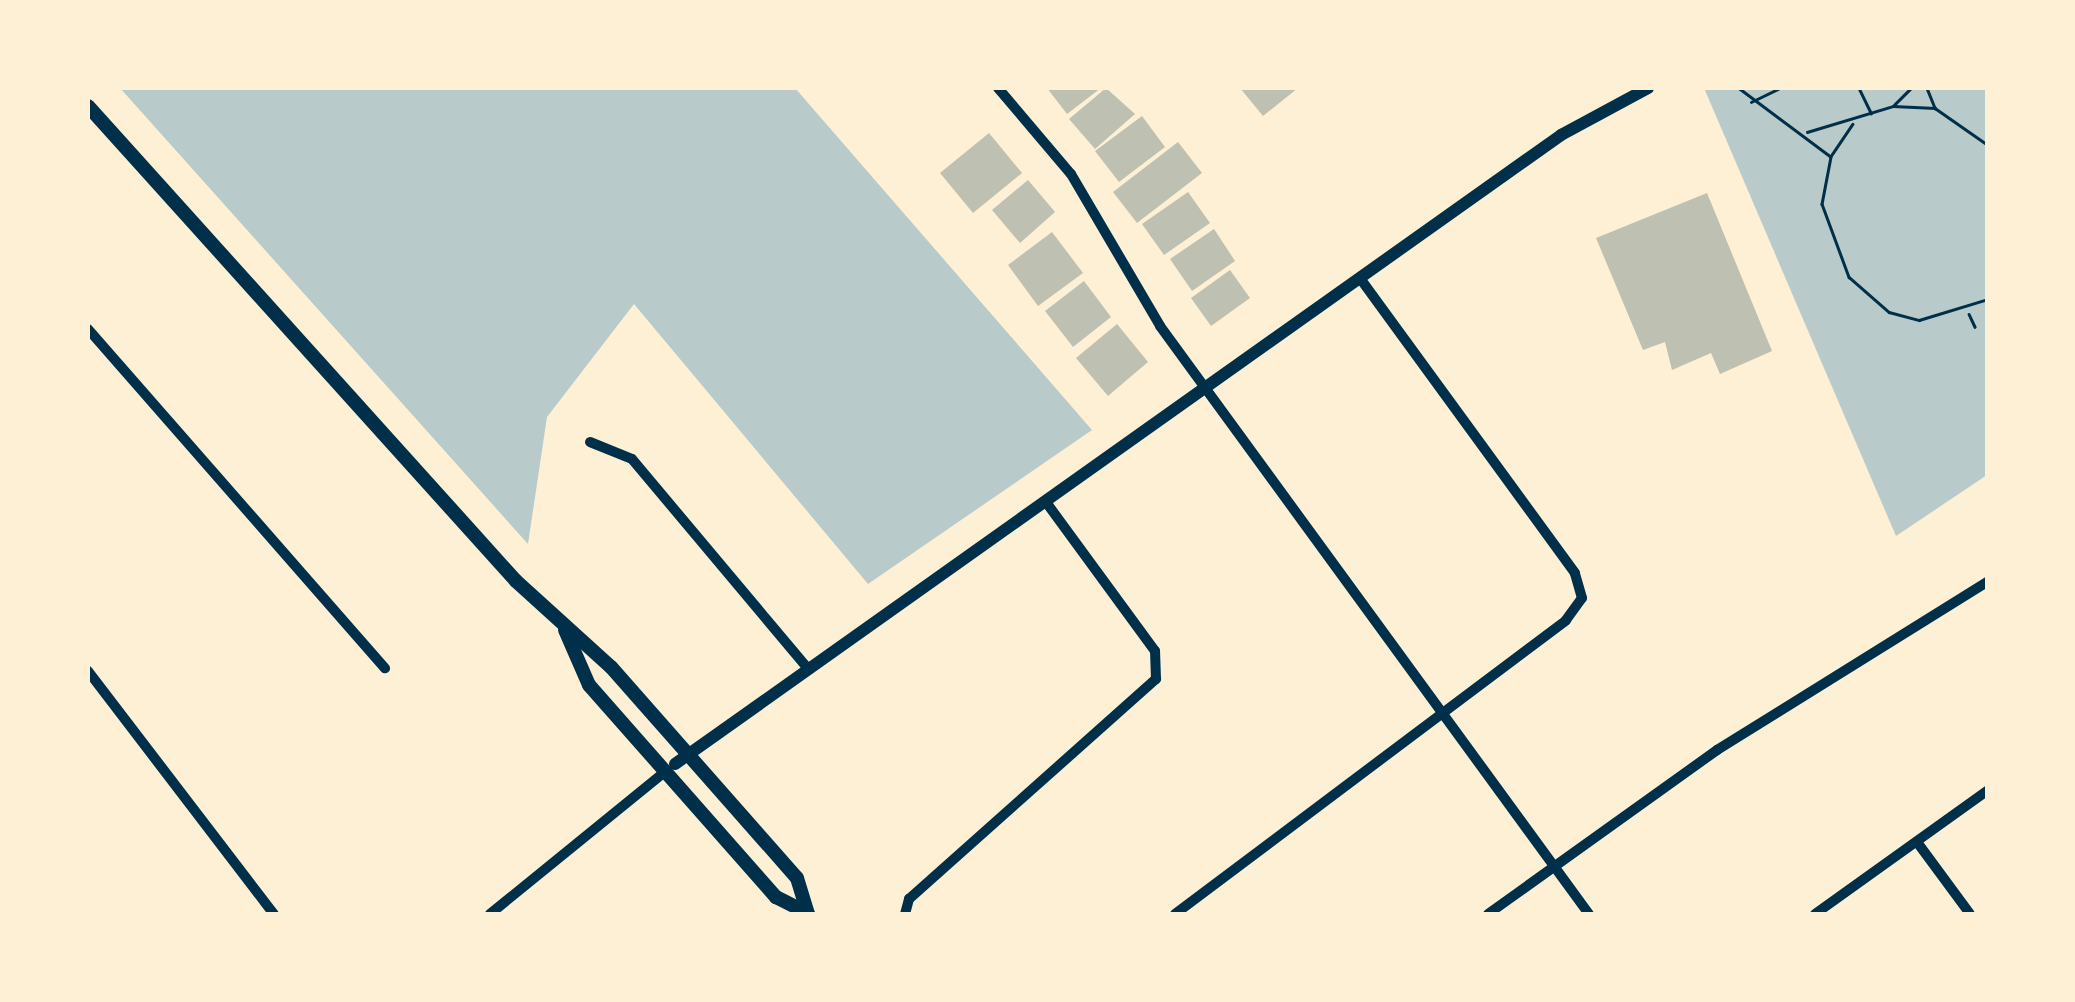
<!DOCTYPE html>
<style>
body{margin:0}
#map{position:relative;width:2075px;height:1002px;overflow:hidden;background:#fdf0d5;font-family:Quicksand,sans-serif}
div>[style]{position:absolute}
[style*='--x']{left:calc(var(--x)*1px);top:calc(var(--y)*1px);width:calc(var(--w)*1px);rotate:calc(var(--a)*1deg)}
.green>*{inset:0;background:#b9caca}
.building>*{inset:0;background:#bec0b2}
.path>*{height:2.5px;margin:-1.25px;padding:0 1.25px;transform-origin:1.25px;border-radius:1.25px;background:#003049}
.minor>*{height:10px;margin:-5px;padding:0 5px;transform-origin:5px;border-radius:5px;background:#003049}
.tertiary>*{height:12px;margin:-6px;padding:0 6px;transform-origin:6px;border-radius:6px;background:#003049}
.secondary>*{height:14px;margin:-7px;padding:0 7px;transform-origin:7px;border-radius:7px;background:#003049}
span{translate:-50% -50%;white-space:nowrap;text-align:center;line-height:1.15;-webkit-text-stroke:8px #fdf0d5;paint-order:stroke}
.frame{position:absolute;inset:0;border:90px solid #fdf0d5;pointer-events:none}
</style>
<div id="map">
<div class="green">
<i style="clip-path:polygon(120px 88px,795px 88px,1092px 430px,868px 584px,634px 304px,547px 417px,528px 544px)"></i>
<i style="clip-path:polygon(1704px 88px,1987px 88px,1987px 475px,1896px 536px)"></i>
</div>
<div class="building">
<i style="clip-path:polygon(1047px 88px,1101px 88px,1067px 114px)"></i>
<i style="clip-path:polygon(1106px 88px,1135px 114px,1095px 149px,1069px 119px)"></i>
<i style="clip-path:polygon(1240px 88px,1298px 88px,1263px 116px)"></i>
<i style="clip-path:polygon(1142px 116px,1165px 147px,1119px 182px,1095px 151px)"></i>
<i style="clip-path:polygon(989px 133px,1022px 173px,973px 213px,940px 173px)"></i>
<i style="clip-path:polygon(1178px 142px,1202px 173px,1137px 223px,1113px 192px)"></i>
<i style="clip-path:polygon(1028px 180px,1055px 212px,1020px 243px,992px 210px)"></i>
<i style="clip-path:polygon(1188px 192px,1210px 223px,1164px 255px,1142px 224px)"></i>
<i style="clip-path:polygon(1707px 193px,1772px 351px,1720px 374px,1711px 353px,1672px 370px,1665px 342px,1643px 350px,1596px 238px)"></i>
<i style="clip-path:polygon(1214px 229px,1235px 261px,1192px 291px,1170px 259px)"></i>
<i style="clip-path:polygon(1052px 232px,1083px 273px,1038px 306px,1008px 265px)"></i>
<i style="clip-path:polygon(1230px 270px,1250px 298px,1211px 326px,1191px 298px)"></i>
<i style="clip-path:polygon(1084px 281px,1111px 317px,1073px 347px,1045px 311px)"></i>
<i style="clip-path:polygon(1117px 324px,1148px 362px,1108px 396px,1076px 358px)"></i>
</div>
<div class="path">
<i style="--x:1739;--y:88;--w:114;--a:36.8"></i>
<i style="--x:1833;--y:88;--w:18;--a:0"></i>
<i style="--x:1859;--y:88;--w:28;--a:64"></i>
<i style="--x:1927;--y:88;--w:22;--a:68"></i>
<i style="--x:1751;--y:102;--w:32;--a:-26"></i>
<i style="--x:1894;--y:105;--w:24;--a:-45"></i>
<i style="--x:1853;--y:124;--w:40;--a:124"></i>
<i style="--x:1831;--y:157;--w:48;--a:100.8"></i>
<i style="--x:1822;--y:204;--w:78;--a:69.7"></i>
<i style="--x:1849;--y:277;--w:53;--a:41.2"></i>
<i style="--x:1889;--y:312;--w:31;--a:15"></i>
<i style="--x:1919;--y:320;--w:72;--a:-16.9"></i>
<i style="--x:1807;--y:132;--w:90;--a:-16.8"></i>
<i style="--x:1893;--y:106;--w:42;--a:2.7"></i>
<i style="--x:1935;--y:108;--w:65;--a:34.9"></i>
<i style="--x:1969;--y:314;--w:14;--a:65"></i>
</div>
<div class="minor">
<i style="--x:998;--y:88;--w:113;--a:49.7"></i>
<i style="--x:1071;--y:174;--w:176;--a:59.6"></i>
<i style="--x:1160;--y:326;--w:728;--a:53.89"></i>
<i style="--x:88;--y:329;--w:451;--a:48.8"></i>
<i style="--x:590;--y:442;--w:45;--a:22"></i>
<i style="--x:632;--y:459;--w:270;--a:50"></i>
<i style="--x:88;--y:671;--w:306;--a:52.6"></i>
<i style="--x:1917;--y:842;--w:89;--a:53.6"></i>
<i style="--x:490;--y:914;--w:228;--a:-39.1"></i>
<i style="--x:905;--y:914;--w:16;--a:-75"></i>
<i style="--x:909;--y:899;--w:331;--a:-41.7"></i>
<i style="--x:1156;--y:679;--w:28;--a:-92"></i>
<i style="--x:1155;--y:651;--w:180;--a:-126.2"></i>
<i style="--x:1175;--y:914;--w:489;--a:-36.9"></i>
<i style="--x:1566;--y:620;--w:27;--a:-54"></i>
<i style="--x:1582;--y:598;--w:26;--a:-106"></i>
<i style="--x:1575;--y:573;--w:363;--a:-126.1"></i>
<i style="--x:1488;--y:914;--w:282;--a:-35.6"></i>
<i style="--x:1717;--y:750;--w:319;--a:-31.9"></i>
<i style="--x:1815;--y:914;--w:213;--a:-35.6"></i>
</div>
<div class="tertiary">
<i style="--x:675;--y:764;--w:1087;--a:-35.37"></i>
<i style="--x:1561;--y:135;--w:99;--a:-28.4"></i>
</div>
<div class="secondary">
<i style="--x:88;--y:106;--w:639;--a:47.98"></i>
<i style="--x:516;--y:581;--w:128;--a:42.2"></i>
<i style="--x:611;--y:667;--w:281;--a:48.6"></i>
<i style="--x:797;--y:878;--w:34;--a:73"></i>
<i style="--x:565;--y:630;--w:60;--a:66.4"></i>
<i style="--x:589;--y:685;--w:283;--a:48.6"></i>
<i style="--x:776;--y:897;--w:36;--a:27"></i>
</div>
<div class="frame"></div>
</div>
